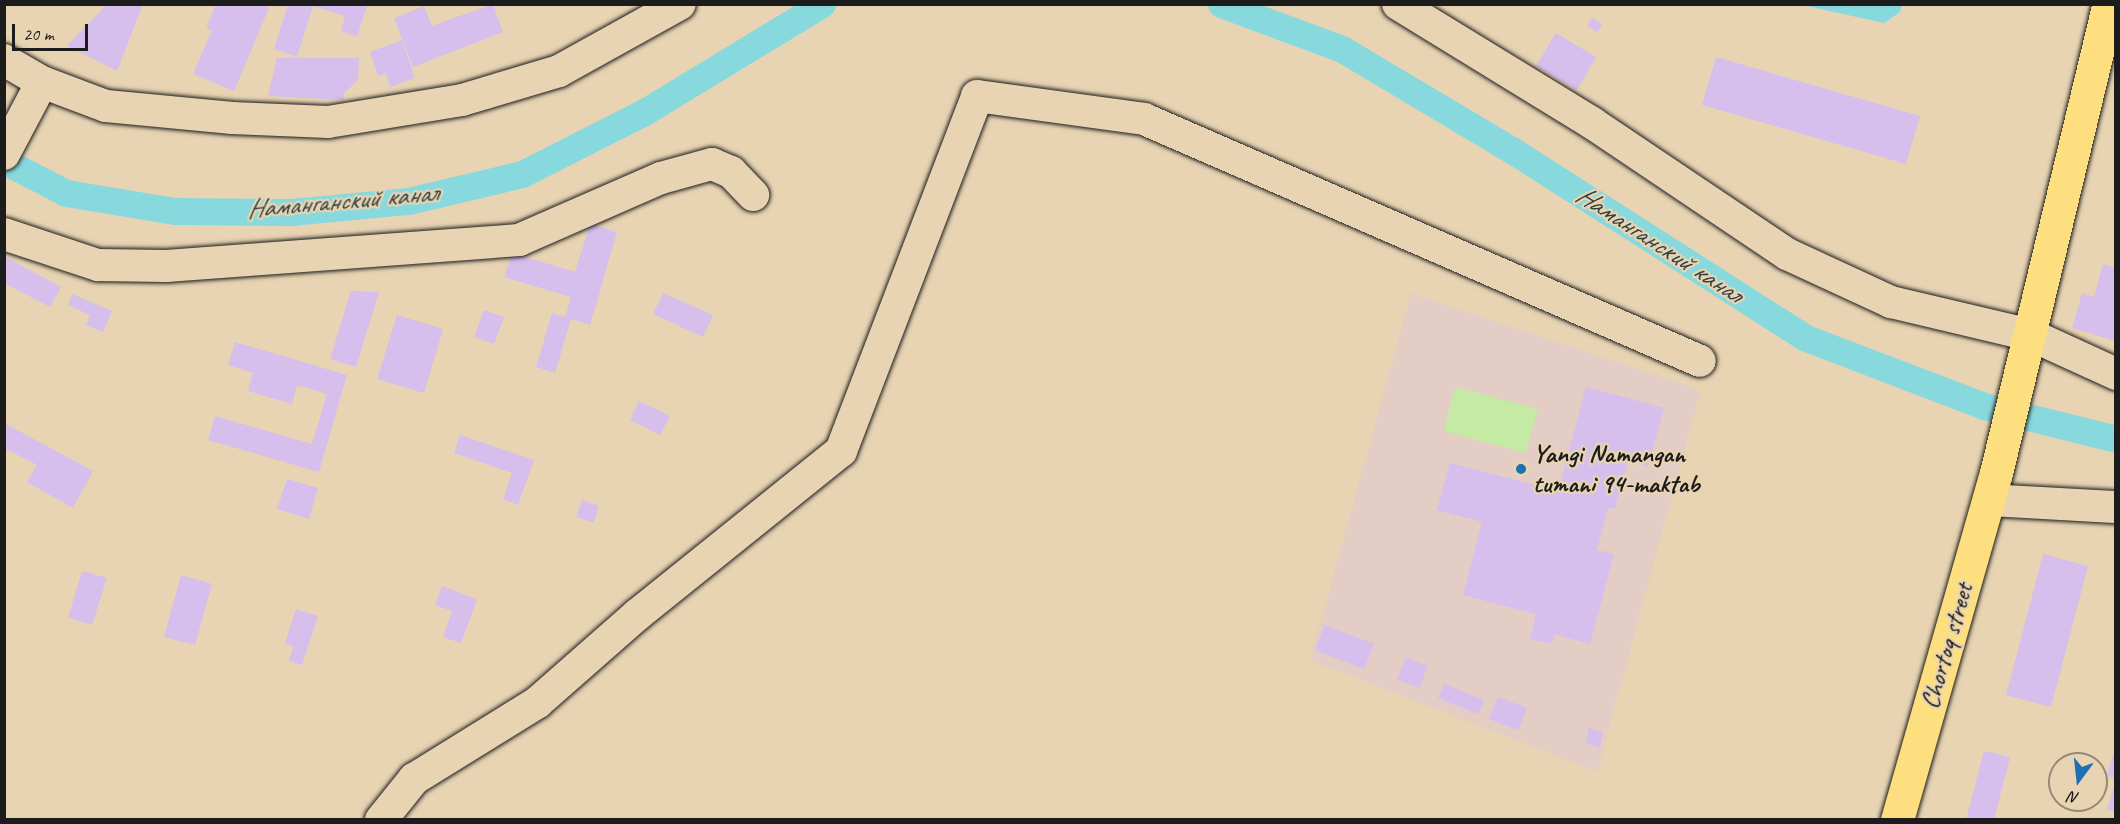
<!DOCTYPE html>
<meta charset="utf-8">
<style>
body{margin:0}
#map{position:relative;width:2120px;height:824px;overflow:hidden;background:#e8d4b2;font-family:Caveat,sans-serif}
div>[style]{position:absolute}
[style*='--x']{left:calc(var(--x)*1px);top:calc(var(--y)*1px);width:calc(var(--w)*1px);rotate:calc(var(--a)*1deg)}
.built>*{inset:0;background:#e3cdc4}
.green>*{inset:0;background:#c4eaa4}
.water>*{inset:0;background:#88d9de}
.canal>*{height:27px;margin:-13.5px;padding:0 13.5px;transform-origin:13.5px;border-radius:13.5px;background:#88d9de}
.building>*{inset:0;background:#d6beed}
.roads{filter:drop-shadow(0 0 2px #1c1c1c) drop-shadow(0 0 2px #1c1c1c)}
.minor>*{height:32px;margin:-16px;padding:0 16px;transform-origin:16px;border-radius:16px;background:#e8d4b2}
.major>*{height:33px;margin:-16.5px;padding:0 16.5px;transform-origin:16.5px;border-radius:16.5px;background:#fedf80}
.dots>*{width:16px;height:16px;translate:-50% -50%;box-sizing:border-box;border:3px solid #e8d4b2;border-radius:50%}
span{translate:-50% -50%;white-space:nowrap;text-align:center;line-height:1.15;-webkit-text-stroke:4.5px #e8d4b2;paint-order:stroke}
.poi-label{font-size:26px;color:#1c1c1c;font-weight:700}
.left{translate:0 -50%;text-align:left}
.street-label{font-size:26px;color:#1c1c1c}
.water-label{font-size:27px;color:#324243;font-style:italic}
.frame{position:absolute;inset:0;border:6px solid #1c1c1c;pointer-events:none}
.north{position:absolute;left:2048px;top:752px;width:60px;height:60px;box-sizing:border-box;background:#e8d4b2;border:2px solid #968a76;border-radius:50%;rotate:195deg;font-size:16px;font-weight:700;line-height:24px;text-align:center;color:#1c1c1c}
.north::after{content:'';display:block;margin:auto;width:21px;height:27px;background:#1f6fb2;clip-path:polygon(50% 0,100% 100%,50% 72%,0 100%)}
.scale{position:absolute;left:12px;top:24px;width:76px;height:27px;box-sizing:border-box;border:3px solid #1c1c1c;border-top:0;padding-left:8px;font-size:18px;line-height:21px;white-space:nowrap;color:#1c1c1c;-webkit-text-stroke:4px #e8d4b2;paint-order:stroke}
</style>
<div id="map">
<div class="built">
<i style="clip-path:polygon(1411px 293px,1701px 390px,1597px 772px,1310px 660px)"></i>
</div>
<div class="green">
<i style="clip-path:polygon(1455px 387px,1538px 409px,1526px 453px,1444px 431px)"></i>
</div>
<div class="water">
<i style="clip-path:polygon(1802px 5px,1902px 4px,1902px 5px,1900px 12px,1884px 23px)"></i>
</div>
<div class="canal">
<i style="--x:1221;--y:4;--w:129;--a:20.4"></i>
<i style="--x:1342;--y:49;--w:201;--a:30.8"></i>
<i style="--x:1515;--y:152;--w:345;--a:32.6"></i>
<i style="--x:1806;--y:338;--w:191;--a:20.9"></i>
<i style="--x:1984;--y:406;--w:136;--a:14"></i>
<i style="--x:4;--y:161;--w:70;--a:27.3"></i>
<i style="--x:66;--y:193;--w:110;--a:9.4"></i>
<i style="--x:175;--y:211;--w:116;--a:0.5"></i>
<i style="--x:291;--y:212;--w:118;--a:-5.4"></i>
<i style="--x:408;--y:201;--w:117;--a:-13.3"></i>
<i style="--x:522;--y:174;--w:139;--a:-26.9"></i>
<i style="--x:646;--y:111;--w:206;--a:-31.3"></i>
</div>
<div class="building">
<i style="clip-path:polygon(107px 4px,143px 4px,117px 71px,67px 46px)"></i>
<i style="clip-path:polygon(216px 4px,260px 4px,269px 8px,234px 91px,193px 74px,212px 30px,206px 28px)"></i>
<i style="clip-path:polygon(288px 4px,363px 4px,367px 6px,357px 37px,341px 31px,345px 16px,313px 6px,297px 57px,274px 49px)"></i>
<i style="clip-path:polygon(493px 4px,503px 32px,413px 67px,394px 18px,424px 6px,432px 26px)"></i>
<i style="clip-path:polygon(1592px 18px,1602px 24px,1598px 32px,1587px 26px)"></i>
<i style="clip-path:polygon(1556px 33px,1596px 57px,1577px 90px,1536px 66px)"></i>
<i style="clip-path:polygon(402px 40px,415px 78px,390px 87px,386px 74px,378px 76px,370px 52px)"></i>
<i style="clip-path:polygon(1716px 57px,1920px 116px,1906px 164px,1702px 105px)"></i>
<i style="clip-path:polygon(277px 58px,359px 58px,358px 80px,344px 93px,344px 100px,268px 96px)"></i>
<i style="clip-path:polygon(590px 224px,617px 232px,590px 325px,571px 319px,555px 373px,536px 367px,552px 313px,565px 317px,571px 297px,504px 277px,512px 253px,575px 272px)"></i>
<i style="clip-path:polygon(4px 256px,61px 287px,50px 307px,4px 283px)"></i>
<i style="clip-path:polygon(2103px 264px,2116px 268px,2116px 341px,2072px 328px,2082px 293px,2094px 297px)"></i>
<i style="clip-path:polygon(351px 291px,379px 292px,356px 367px,330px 359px)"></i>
<i style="clip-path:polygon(663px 293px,713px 315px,703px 337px,653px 314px)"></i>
<i style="clip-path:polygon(72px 294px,112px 311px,103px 332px,86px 325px,90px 315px,68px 305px)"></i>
<i style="clip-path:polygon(484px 310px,504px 317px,494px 344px,474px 337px)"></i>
<i style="clip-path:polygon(397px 315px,443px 329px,424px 393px,377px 379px)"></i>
<i style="clip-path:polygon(235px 342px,347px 375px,319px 472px,208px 440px,215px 416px,312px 444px,327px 394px,297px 385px,292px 404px,248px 391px,253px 373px,228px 365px)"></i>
<i style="clip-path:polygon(1586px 387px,1664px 408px,1648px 466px,1628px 460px,1615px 509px,1608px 507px,1597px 550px,1614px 554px,1590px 644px,1554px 634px,1552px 644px,1530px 639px,1536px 614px,1463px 595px,1482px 522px,1437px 510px,1450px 463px,1558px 491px)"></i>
<i style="clip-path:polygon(639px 401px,670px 416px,660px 435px,630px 420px)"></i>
<i style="clip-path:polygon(4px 423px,93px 471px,73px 508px,27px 482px,37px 465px,4px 448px)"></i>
<i style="clip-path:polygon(460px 435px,534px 460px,518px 505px,503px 499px,512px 473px,454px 453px)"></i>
<i style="clip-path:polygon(287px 479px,318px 488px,309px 519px,277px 509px)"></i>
<i style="clip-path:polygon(582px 500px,599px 506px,594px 523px,576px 517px)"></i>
<i style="clip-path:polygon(2043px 554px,2088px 566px,2051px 707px,2006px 695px)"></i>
<i style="clip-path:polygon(82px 571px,107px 578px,92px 625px,68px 618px)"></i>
<i style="clip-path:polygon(181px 575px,212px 584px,195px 645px,164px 637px)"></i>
<i style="clip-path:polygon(442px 586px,477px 599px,461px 643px,443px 637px,452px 611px,435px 605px)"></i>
<i style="clip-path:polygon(296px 609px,318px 616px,302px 665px,289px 661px,293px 646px,285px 643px)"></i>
<i style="clip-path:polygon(1325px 625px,1374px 644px,1364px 669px,1315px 650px)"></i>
<i style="clip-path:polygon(1406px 657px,1428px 666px,1419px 688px,1397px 679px)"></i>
<i style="clip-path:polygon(1444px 684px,1484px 700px,1478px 714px,1438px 698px)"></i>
<i style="clip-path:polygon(1498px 697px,1527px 708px,1518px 730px,1489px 719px)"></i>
<i style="clip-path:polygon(1589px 728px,1603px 732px,1600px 747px,1586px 743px)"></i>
<i style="clip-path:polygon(2115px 747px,2116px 747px,2116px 778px,2107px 776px)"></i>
<i style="clip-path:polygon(1984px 751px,2010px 757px,1994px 820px,1966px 820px)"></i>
<i style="clip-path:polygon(2115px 782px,2116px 782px,2116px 812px,2107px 810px)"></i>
</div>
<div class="roads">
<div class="minor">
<i style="--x:1398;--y:4;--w:228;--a:31.5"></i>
<i style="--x:1592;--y:123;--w:235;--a:33.9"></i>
<i style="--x:1787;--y:254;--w:115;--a:24.8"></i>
<i style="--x:1891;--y:302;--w:144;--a:13.3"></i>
<i style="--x:2031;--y:335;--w:94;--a:24.6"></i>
<i style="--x:4;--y:60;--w:44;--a:30.1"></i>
<i style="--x:42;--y:82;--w:68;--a:20.6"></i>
<i style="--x:106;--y:106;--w:127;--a:5.4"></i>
<i style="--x:232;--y:118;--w:96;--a:2.4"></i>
<i style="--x:328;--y:122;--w:136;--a:-9.3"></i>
<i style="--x:462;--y:100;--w:101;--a:-16.6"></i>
<i style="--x:559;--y:71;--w:138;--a:-29"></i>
<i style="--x:4;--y:154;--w:81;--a:-62.2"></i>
<i style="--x:4;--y:234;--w:99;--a:18.3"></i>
<i style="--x:98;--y:265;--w:68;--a:0.8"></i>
<i style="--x:166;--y:266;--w:354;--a:-4.2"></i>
<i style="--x:519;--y:240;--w:155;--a:-23.6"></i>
<i style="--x:661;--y:178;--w:53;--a:-15.4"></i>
<i style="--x:712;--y:164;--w:21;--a:23"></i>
<i style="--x:731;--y:172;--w:32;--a:46"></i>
<i style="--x:1989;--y:500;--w:127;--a:3.2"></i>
<i style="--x:381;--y:820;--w:53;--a:-51.2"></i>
<i style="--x:414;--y:779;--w:146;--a:-31.8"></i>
<i style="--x:538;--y:702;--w:132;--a:-41.3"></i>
<i style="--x:637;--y:615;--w:262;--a:-38.8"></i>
<i style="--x:841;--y:451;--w:380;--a:-69"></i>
<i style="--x:977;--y:96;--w:169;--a:7.8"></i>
<i style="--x:1144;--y:119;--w:606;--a:23.52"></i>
</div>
<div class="major">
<i style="--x:1897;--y:820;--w:361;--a:-74.1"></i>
<i style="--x:1996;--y:473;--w:482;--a:-76.5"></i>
</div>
</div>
<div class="dots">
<i style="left:1521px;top:469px;background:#1f6fb2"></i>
</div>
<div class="poi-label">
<span class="left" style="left:1533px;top:469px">Yangi Namangan<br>tumani 94-maktab</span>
</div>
<div class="street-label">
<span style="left:1947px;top:646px;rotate:-74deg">Chortoq street</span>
</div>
<div class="water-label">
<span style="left:342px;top:201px;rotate:-5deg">Наманганский канал</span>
<span style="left:1659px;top:244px;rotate:33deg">Наманганский канал</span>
</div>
<div class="frame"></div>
<div class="north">N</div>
<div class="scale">20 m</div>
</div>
